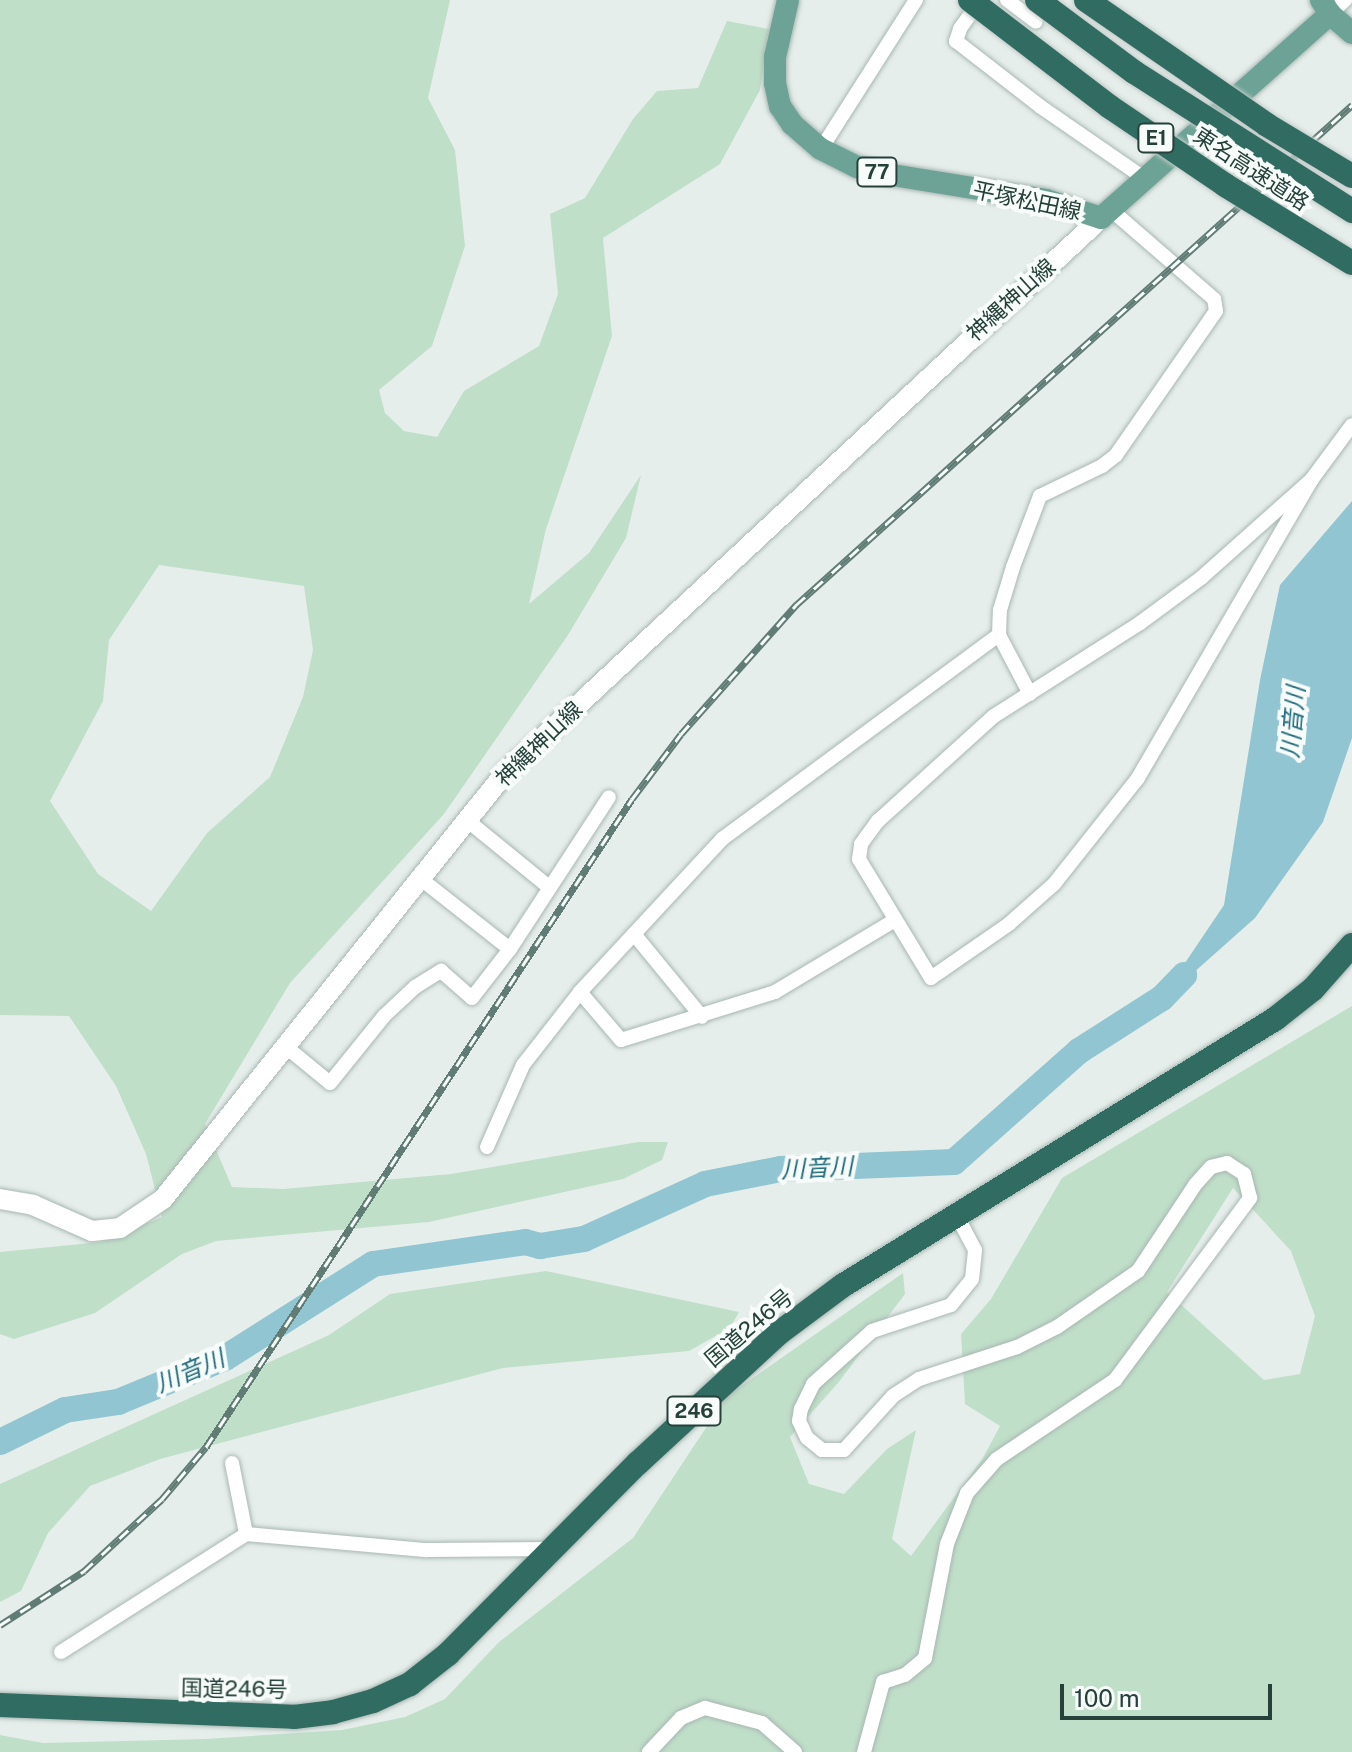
<!DOCTYPE html>
<meta charset="utf-8">
<style>
body{margin:0}
#map{position:relative;width:1352px;height:1752px;overflow:hidden;background:#e6eeeb;font-family:"Public Sans","Noto Sans JP",sans-serif}
div>[style]{position:absolute}
[style*='--x']{left:calc(var(--x)*1px);top:calc(var(--y)*1px);width:calc(var(--w)*1px);rotate:calc(var(--a)*1deg)}
.green>*{inset:0;background:#c0dfc9}
.water>*{inset:0;background:#90c5d1}
.river>*{height:26px;margin:-13px;padding:0 13px;transform-origin:13px;border-radius:13px;background:#90c5d1}
.roads{filter:drop-shadow(0 0 2px #a8b7b2) drop-shadow(0 0 2px #a8b7b2)}
.street>*{height:14px;margin:-7px;padding:0 7px;transform-origin:7px;border-radius:7px;background:#fff}
.secondary>*{height:20px;margin:-10px;padding:0 10px;transform-origin:10px;border-radius:10px;background:#fff}
.primary>*{height:22px;margin:-11px;padding:0 11px;transform-origin:11px;border-radius:11px;background:#6ca396}
.highway>*{height:24px;margin:-12px;padding:0 12px;transform-origin:12px;border-radius:12px;background:#316c62}
.rail>*{height:7px;margin-top:-3.5px;transform-origin:0;background:repeating-linear-gradient(90deg,#f7fbf9 0 12px,#607c75 0 24px);box-sizing:border-box;border-block:2px solid #607c75}
.bridges{filter:drop-shadow(0 0 2px #c2cac8) drop-shadow(0 0 2px #c2cac8)}
.highway-bridge>*{height:24px;margin:-12px;padding:0 12px;transform-origin:12px;border-radius:12px;background:#316c62}
span{translate:-50% -50%;white-space:nowrap;text-align:center;line-height:1.15;-webkit-text-stroke:8px #f7fbf9;paint-order:stroke}
.shield-label span{padding:2px 6px;background:#f7fbf9;border:2px solid;border-radius:6px;-webkit-text-stroke-width:0}
.shield-label{font-size:20px;color:#25413a;font-weight:700}
.street-label{font-size:22px;color:#25413a}
.water-label{font-size:24px;color:#1f6a7c;font-style:italic}
.scale{position:absolute;left:1060px;top:1684px;width:212px;height:36px;box-sizing:border-box;border:4px solid #25413a;border-top:0;padding-left:10px;font-size:24px;line-height:28px;white-space:nowrap;color:#25413a;-webkit-text-stroke:6px #f7fbf9;paint-order:stroke}
</style>
<div id="map">
<div class="green">
<i style="clip-path:polygon(evenodd,0 0,450px 0,428px 98px,455px 150px,465px 246px,432px 346px,379px 390px,385px 413px,404px 431px,437px 437px,464px 391px,539px 346px,558px 294px,550px 214px,585px 198px,633px 119px,657px 91px,698px 88px,727px 21px,769px 29px,760px 90px,720px 164px,603px 238px,612px 336px,546px 529px,529px 604px,589px 553px,641px 475px,626px 538px,568px 635px,444px 814px,290px 983px,205px 1124px,232px 1187px,283px 1189px,451px 1174px,638px 1142px,668px 1142px,662px 1160px,623px 1179px,429px 1222px,216px 1241px,182px 1254px,95px 1313px,14px 1339px,0 1334px,0 1252px,101px 1242px,162px 1217px,146px 1154px,116px 1086px,69px 1016px,0 1015px,0 0,159px 565px,304px 586px,313px 650px,303px 697px,270px 777px,207px 833px,151px 911px,98px 874px,50px 801px,103px 701px,109px 640px,159px 565px)"></i>
<i style="clip-path:polygon(evenodd,1352px 1006px,1352px 1752px,0 1752px,0 1735px,43px 1743px,206px 1739px,342px 1730px,405px 1717px,445px 1699px,499px 1642px,633px 1538px,727px 1396px,903px 1273px,905px 1294px,838px 1383px,790px 1437px,809px 1484px,844px 1494px,887px 1449px,916px 1430px,892px 1539px,911px 1556px,983px 1458px,1000px 1426px,965px 1404px,961px 1334px,991px 1299px,1062px 1178px,1352px 1006px,1233px 1188px,1291px 1251px,1315px 1316px,1300px 1374px,1264px 1380px,1167px 1292px,1233px 1188px)"></i>
<i style="clip-path:polygon(546px 1271px,739px 1312px,730px 1328px,689px 1351px,503px 1368px,160px 1459px,90px 1486px,48px 1533px,21px 1591px,0 1602px,0 1484px,329px 1335px,390px 1294px)"></i>
</div>
<div class="water">
<i style="clip-path:polygon(1352px 501px,1352px 738px,1323px 822px,1255px 918px,1156px 1006px,1224px 905px,1260px 680px,1280px 585px)"></i>
</div>
<div class="river">
<i style="--x:0;--y:1442;--w:72;--a:-26.2"></i>
<i style="--x:65;--y:1410;--w:54;--a:-8.6"></i>
<i style="--x:118;--y:1402;--w:116;--a:-22.4"></i>
<i style="--x:225;--y:1358;--w:175;--a:-32.4"></i>
<i style="--x:373;--y:1264;--w:154;--a:-8.2"></i>
<i style="--x:525;--y:1242;--w:16;--a:15"></i>
<i style="--x:540;--y:1246;--w:45;--a:-9"></i>
<i style="--x:584;--y:1239;--w:133;--a:-24.4"></i>
<i style="--x:705;--y:1184;--w:77;--a:-11.2"></i>
<i style="--x:781;--y:1169;--w:173;--a:-2.3"></i>
<i style="--x:954;--y:1162;--w:167;--a:-41.6"></i>
<i style="--x:1079;--y:1051;--w:98;--a:-32.6"></i>
<i style="--x:1162;--y:998;--w:32;--a:-46"></i>
</div>
<div class="roads">
<div class="street">
<i style="--x:1007;--y:0;--w:36;--a:37"></i>
<i style="--x:980;--y:1;--w:34;--a:126"></i>
<i style="--x:960;--y:29;--w:13;--a:108"></i>
<i style="--x:956;--y:41;--w:108;--a:37.8"></i>
<i style="--x:1041;--y:107;--w:125;--a:34.6"></i>
<i style="--x:1330;--y:14;--w:21;--a:-43"></i>
<i style="--x:821;--y:149;--w:177;--a:-57.5"></i>
<i style="--x:1312;--y:479;--w:346;--a:120.2"></i>
<i style="--x:1138;--y:778;--w:135;--a:128.4"></i>
<i style="--x:1054;--y:884;--w:60;--a:138.4"></i>
<i style="--x:1009;--y:924;--w:95;--a:145.3"></i>
<i style="--x:931;--y:978;--w:139;--a:-121.2"></i>
<i style="--x:859;--y:859;--w:15;--a:-82"></i>
<i style="--x:861;--y:844;--w:29;--a:-54"></i>
<i style="--x:878;--y:821;--w:156;--a:-42.2"></i>
<i style="--x:994;--y:716;--w:173;--a:-32.5"></i>
<i style="--x:1140;--y:623;--w:76;--a:-36.4"></i>
<i style="--x:1201;--y:578;--w:149;--a:-41.7"></i>
<i style="--x:1312;--y:479;--w:67;--a:-53.5"></i>
<i style="--x:1030;--y:694;--w:67;--a:-117.7"></i>
<i style="--x:999;--y:635;--w:25;--a:-88"></i>
<i style="--x:1000;--y:610;--w:45;--a:-73.2"></i>
<i style="--x:1013;--y:567;--w:76;--a:-69.2"></i>
<i style="--x:1040;--y:496;--w:69;--a:-25.8"></i>
<i style="--x:1102;--y:466;--w:18;--a:-38"></i>
<i style="--x:1116;--y:455;--w:175;--a:-55.2"></i>
<i style="--x:1216;--y:311;--w:12;--a:-99"></i>
<i style="--x:1214;--y:299;--w:138;--a:-139.1"></i>
<i style="--x:468;--y:821;--w:104;--a:39.2"></i>
<i style="--x:421;--y:879;--w:113;--a:38.2"></i>
<i style="--x:634;--y:934;--w:107;--a:50.7"></i>
<i style="--x:580;--y:992;--w:63;--a:49.5"></i>
<i style="--x:621;--y:1040;--w:161;--a:-17.3"></i>
<i style="--x:775;--y:992;--w:140;--a:-31"></i>
<i style="--x:285;--y:1046;--w:58;--a:39.4"></i>
<i style="--x:330;--y:1083;--w:86;--a:-51.1"></i>
<i style="--x:384;--y:1016;--w:42;--a:-43.1"></i>
<i style="--x:415;--y:987;--w:31;--a:-32"></i>
<i style="--x:441;--y:971;--w:41;--a:41.1"></i>
<i style="--x:472;--y:998;--w:62;--a:-52.2"></i>
<i style="--x:510;--y:949;--w:181;--a:-56.9"></i>
<i style="--x:487;--y:1147;--w:90;--a:-66.3"></i>
<i style="--x:523;--y:1065;--w:93;--a:-52"></i>
<i style="--x:580;--y:992;--w:209;--a:-47.1"></i>
<i style="--x:722;--y:839;--w:344;--a:-36.4"></i>
<i style="--x:232;--y:1463;--w:72;--a:78.8"></i>
<i style="--x:61;--y:1652;--w:219;--a:-32.5"></i>
<i style="--x:246;--y:1534;--w:182;--a:5.1"></i>
<i style="--x:427;--y:1550;--w:126;--a:-0.5"></i>
<i style="--x:649;--y:1752;--w:47;--a:-46.7"></i>
<i style="--x:681;--y:1718;--w:26;--a:-23"></i>
<i style="--x:705;--y:1708;--w:59;--a:14.7"></i>
<i style="--x:762;--y:1723;--w:44;--a:41.3"></i>
<i style="--x:864;--y:1752;--w:73;--a:-74.8"></i>
<i style="--x:883;--y:1682;--w:23;--a:-18"></i>
<i style="--x:905;--y:1675;--w:26;--a:-40"></i>
<i style="--x:925;--y:1658;--w:116;--a:-79.1"></i>
<i style="--x:947;--y:1544;--w:55;--a:-68.6"></i>
<i style="--x:967;--y:1493;--w:45;--a:-48.6"></i>
<i style="--x:997;--y:1459;--w:142;--a:-33.8"></i>
<i style="--x:1115;--y:1380;--w:227;--a:-53.4"></i>
<i style="--x:1250;--y:1198;--w:25;--a:-104"></i>
<i style="--x:1244;--y:1174;--w:20;--a:-147"></i>
<i style="--x:1227;--y:1163;--w:16;--a:166"></i>
<i style="--x:1211;--y:1167;--w:24;--a:132"></i>
<i style="--x:1195;--y:1185;--w:103;--a:123.5"></i>
<i style="--x:1138;--y:1271;--w:98;--a:145.3"></i>
<i style="--x:1057;--y:1327;--w:45;--a:153.4"></i>
<i style="--x:1017;--y:1347;--w:103;--a:161.9"></i>
<i style="--x:919;--y:1379;--w:31;--a:147"></i>
<i style="--x:893;--y:1396;--w:73;--a:132.2"></i>
<i style="--x:844;--y:1450;--w:22;--a:180"></i>
<i style="--x:822;--y:1450;--w:19;--a:-141"></i>
<i style="--x:807;--y:1438;--w:19;--a:-115"></i>
<i style="--x:799;--y:1421;--w:12;--a:-81"></i>
<i style="--x:801;--y:1409;--w:28;--a:-64"></i>
<i style="--x:813;--y:1384;--w:79;--a:-41.9"></i>
<i style="--x:872;--y:1331;--w:83;--a:-18.2"></i>
<i style="--x:951;--y:1305;--w:33;--a:-51"></i>
<i style="--x:972;--y:1279;--w:29;--a:-84"></i>
<i style="--x:975;--y:1250;--w:41;--a:-117.8"></i>
</div>
<div class="secondary">
<i style="--x:0;--y:1199;--w:34;--a:10"></i>
<i style="--x:33;--y:1205;--w:64;--a:23.8"></i>
<i style="--x:92;--y:1231;--w:28;--a:-6"></i>
<i style="--x:120;--y:1228;--w:52;--a:-34"></i>
<i style="--x:163;--y:1199;--w:546;--a:-51.24"></i>
<i style="--x:505;--y:773;--w:814;--a:-42.96"></i>
</div>
<div class="primary">
<i style="--x:788;--y:0;--w:58;--a:102.8"></i>
<i style="--x:775;--y:57;--w:26;--a:90"></i>
<i style="--x:775;--y:83;--w:24;--a:78"></i>
<i style="--x:780;--y:106;--w:22;--a:56"></i>
<i style="--x:792;--y:124;--w:38;--a:41"></i>
<i style="--x:821;--y:149;--w:40;--a:26.6"></i>
<i style="--x:857;--y:167;--w:24;--a:15"></i>
<i style="--x:880;--y:173;--w:168;--a:9.2"></i>
<i style="--x:1046;--y:200;--w:58;--a:18.1"></i>
<i style="--x:1101;--y:218;--w:307;--a:-41.7"></i>
<i style="--x:1321;--y:0;--w:17;--a:57"></i>
<i style="--x:1330;--y:14;--w:29;--a:41"></i>
</div>
<div class="highway">
<i style="--x:0;--y:1705;--w:294;--a:2.3"></i>
<i style="--x:294;--y:1717;--w:39;--a:-7"></i>
<i style="--x:333;--y:1712;--w:41;--a:-15.4"></i>
<i style="--x:373;--y:1701;--w:41;--a:-24.7"></i>
<i style="--x:410;--y:1684;--w:48;--a:-38.3"></i>
<i style="--x:448;--y:1654;--w:269;--a:-45.2"></i>
<i style="--x:638;--y:1463;--w:192;--a:-42.7"></i>
<i style="--x:779;--y:1333;--w:79;--a:-36.7"></i>
<i style="--x:842;--y:1286;--w:509;--a:-31.66"></i>
<i style="--x:1275;--y:1019;--w:48;--a:-38.3"></i>
<i style="--x:1313;--y:989;--w:59;--a:-48.4"></i>
</div>
</div>
<div class="rail">
<i style="--x:0;--y:1625;--w:100;--a:-32.7"></i>
<i style="--x:84;--y:1571;--w:106;--a:-42.7"></i>
<i style="--x:162;--y:1499;--w:68;--a:-49.8"></i>
<i style="--x:206;--y:1447;--w:775;--a:-56.68"></i>
<i style="--x:632;--y:799;--w:81;--a:-53"></i>
<i style="--x:681;--y:734;--w:72;--a:-48.4"></i>
<i style="--x:729;--y:680;--w:101;--a:-48.2"></i>
<i style="--x:796;--y:605;--w:748;--a:-41.96"></i>
</div>
<div class="bridges">
<div class="highway-bridge">
<i style="--x:970;--y:0;--w:176;--a:37.4"></i>
<i style="--x:1110;--y:107;--w:139;--a:34.1"></i>
<i style="--x:1225;--y:185;--w:149;--a:31.6"></i>
<i style="--x:1037;--y:0;--w:121;--a:36.6"></i>
<i style="--x:1134;--y:72;--w:259;--a:32.5"></i>
<i style="--x:1086;--y:0;--w:220;--a:34.6"></i>
<i style="--x:1267;--y:125;--w:99;--a:31"></i>
</div>
</div>
<div class="shield-label">
<span style="left:1156px;top:138px">E1</span>
<span style="left:877px;top:172px">77</span>
<span style="left:694px;top:1411px">246</span>
</div>
<div class="street-label">
<span style="left:1251px;top:169px;rotate:33deg">東名高速道路</span>
<span style="left:1027px;top:201px;rotate:12deg">平塚松田線</span>
<span style="left:1011px;top:300px;rotate:-42deg">神縄神山線</span>
<span style="left:539px;top:744px;rotate:-44deg">神縄神山線</span>
<span style="left:749px;top:1328px;rotate:-40deg">国道246号</span>
<span style="left:234px;top:1689px;rotate:1deg">国道246号</span>
</div>
<div class="water-label">
<span style="left:1293px;top:722px;rotate:-85deg">川音川</span>
<span style="left:817px;top:1168px;rotate:-3deg">川音川</span>
<span style="left:190px;top:1371px;rotate:-23deg">川音川</span>
</div>
<div class="scale">100 m</div>
</div>
